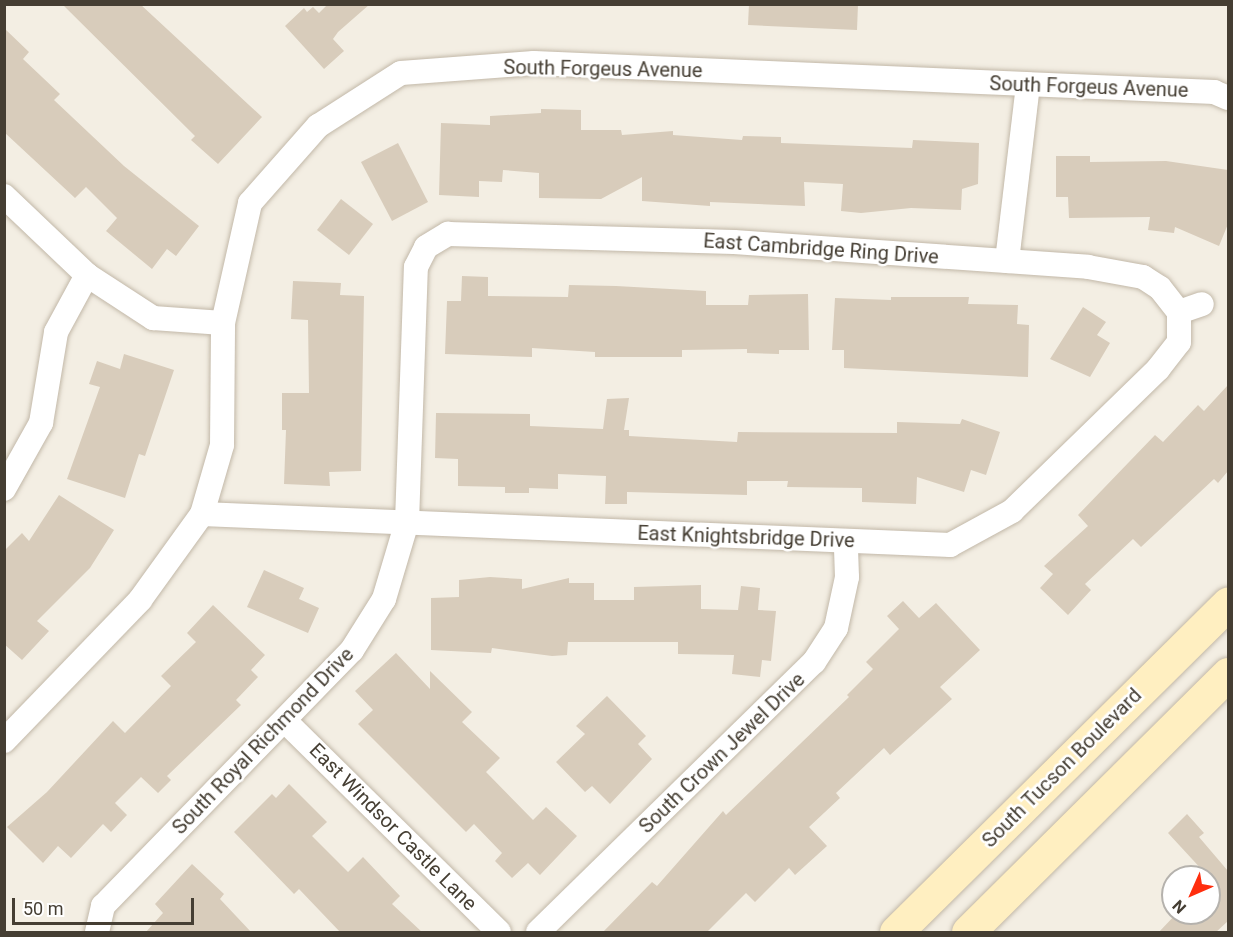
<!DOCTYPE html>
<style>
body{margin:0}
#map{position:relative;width:1233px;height:937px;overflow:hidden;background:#f3eee3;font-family:Roboto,sans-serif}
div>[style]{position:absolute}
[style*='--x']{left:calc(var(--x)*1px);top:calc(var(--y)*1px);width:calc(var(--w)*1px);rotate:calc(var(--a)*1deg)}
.building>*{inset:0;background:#d8ccbb}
.roads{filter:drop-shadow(0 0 2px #c2b8a8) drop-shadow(0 0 2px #c2b8a8)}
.minor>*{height:24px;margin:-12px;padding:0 12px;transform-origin:12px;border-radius:12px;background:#fff}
.secondary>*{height:33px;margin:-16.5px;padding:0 16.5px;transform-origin:16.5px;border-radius:16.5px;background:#ffefc1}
span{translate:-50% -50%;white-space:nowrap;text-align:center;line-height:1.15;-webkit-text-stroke:5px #fff;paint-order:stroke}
.street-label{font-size:20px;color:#453e33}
.frame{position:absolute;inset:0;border:6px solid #453e33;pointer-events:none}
.north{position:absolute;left:1161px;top:865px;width:60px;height:60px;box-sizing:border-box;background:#fff;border:2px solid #b5b2ad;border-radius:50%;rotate:225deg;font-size:16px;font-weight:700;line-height:24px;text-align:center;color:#453e33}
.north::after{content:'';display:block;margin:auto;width:21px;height:27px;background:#ff2e0e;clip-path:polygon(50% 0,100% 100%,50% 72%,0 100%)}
.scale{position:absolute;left:12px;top:898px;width:182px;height:27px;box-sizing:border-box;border:3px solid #453e33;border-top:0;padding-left:8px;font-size:18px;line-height:21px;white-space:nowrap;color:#453e33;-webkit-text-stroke:4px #fff;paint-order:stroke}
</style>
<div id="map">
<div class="building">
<i style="clip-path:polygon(62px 4px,140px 4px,262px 117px,218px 164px,191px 140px,195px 136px)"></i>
<i style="clip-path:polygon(328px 4px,370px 4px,338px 32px,333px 39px,344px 51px,324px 69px,285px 26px,304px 8px,307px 12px,313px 7px,319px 13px)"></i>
<i style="clip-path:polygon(749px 4px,858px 4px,857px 30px,748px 25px)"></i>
<i style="clip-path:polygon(4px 28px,29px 52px,23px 59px,60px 94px,54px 100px,124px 166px,199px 226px,176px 256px,167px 249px,152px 269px,106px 231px,117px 218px,86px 187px,75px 198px,4px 132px)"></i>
<i style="clip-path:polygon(541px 109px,581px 110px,581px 130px,621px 130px,622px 135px,673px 131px,673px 135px,742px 140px,743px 136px,781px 137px,781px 143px,912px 148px,913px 140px,979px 143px,978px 184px,962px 189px,961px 210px,911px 208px,861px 213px,841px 211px,843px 184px,804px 182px,805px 206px,710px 202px,710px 206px,642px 201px,642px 177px,601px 199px,539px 198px,539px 173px,503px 170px,502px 182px,479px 181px,479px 197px,439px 195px,441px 123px,490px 125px,490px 116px,541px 113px)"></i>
<i style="clip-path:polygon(398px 143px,428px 202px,392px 221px,361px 162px)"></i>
<i style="clip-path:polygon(1056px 156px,1090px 156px,1090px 162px,1166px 161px,1228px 170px,1228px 224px,1219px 246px,1175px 227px,1174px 233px,1148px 230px,1150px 217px,1069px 218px,1068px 197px,1056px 197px)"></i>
<i style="clip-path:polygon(341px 199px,373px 224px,349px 255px,317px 230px)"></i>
<i style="clip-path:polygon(462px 276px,488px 277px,488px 296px,568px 297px,569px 285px,616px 286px,706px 291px,706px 305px,748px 305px,749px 295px,808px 294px,809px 350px,779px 350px,779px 354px,747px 353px,747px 349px,682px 350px,682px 357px,595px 357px,595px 352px,532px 348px,532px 357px,445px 354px,447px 301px,461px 301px)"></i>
<i style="clip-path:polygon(293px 281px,341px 283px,340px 295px,364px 296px,361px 471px,329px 472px,330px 486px,284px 484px,286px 430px,282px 430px,282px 393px,309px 393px,308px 320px,291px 319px)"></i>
<i style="clip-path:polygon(891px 297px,969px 297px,968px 304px,1018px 305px,1017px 324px,1029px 325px,1028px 377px,844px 368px,844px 350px,832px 350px,835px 298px,891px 300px)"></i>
<i style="clip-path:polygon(1083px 307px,1106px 322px,1097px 335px,1110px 343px,1090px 377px,1050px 359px)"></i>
<i style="clip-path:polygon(124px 354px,174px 370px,145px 456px,139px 454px,125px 498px,67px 479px,100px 387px,89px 384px,97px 361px,120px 369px)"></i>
<i style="clip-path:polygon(1228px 385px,1228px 471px,1218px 483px,1214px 479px,1141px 547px,1133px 539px,1085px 584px,1091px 590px,1068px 615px,1040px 588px,1053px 574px,1044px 566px,1088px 526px,1078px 515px,1155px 435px,1163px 442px,1198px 405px,1204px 411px)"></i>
<i style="clip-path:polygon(629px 398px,624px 430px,629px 430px,629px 436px,737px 442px,738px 432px,897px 433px,897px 422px,960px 424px,962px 419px,1000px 432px,986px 475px,971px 470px,964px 492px,917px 477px,916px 504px,862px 502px,862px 488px,787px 487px,788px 481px,747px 481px,747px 495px,627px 492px,627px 504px,605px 504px,606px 476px,558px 474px,558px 489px,529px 488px,529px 493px,505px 493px,505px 487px,458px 486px,458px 459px,435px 458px,436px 413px,530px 414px,530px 426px,603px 429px,607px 399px)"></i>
<i style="clip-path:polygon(59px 495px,114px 530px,90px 568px,37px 621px,49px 631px,22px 660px,4px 644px,4px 551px,22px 533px,29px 541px)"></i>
<i style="clip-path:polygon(264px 570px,304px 588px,299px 599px,319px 608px,308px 633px,247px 607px)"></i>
<i style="clip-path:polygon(490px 577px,522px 579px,522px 589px,569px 578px,569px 583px,594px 583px,594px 600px,634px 600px,634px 587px,701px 585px,701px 609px,738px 610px,741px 586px,760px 588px,758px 610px,776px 611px,771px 661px,762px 660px,760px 677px,732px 674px,734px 655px,678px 654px,678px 642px,568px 642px,567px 655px,552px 656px,492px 648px,491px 653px,431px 650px,431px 598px,459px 597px,459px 580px)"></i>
<i style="clip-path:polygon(903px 601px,919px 618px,936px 603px,980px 650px,940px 687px,952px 699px,890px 755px,884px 748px,836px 793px,840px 798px,809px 827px,827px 846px,795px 875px,789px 868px,755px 902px,746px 893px,706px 933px,602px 933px,652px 882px,657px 886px,723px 811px,726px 815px,849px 697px,847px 695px,873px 669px,866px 662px,899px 629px,887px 616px)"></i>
<i style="clip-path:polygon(213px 605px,265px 655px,251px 670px,258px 677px,236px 700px,241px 705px,167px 776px,171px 780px,158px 793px,141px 777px,115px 803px,127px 815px,111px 832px,103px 824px,71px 858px,58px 846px,43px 863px,7px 827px,47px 792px,113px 721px,125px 733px,171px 686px,161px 676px,196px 642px,187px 633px)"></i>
<i style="clip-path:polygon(396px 653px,430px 689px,430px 671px,472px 712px,462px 722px,500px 758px,486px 772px,533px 820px,546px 807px,577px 836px,540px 875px,528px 863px,512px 878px,495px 861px,502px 853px,474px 824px,466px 832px,358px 724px,373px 710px,355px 691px)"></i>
<i style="clip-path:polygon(607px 696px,646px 736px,638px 744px,652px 759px,610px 804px,592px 786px,585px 792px,556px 762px,585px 734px,576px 726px)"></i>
<i style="clip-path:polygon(289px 784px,327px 822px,312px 836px,348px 872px,363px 857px,400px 896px,392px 904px,423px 933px,341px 933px,299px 889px,294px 894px,234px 832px,272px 794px,276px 798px)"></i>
<i style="clip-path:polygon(1187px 814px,1204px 833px,1199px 837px,1228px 871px,1228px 921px,1215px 933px,1158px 933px,1177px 913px,1209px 913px,1209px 877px,1198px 877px,1204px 872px,1168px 833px)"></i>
<i style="clip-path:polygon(192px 864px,224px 894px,220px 899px,252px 933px,145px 933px,163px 913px,155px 904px)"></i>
</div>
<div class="roads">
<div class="minor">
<i style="--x:4;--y:196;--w:115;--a:43.6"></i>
<i style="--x:87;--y:275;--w:79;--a:33.1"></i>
<i style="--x:153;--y:318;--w:70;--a:4.1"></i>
<i style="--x:1007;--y:261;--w:177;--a:-83.2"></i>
<i style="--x:4;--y:489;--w:76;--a:-60.7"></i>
<i style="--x:41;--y:423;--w:92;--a:-80.6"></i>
<i style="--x:56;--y:332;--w:65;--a:-61.5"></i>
<i style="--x:202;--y:514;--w:749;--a:2.37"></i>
<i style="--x:950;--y:545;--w:71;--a:-28.7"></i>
<i style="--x:1012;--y:511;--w:204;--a:-44.2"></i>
<i style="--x:1158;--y:369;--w:34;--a:-52"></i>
<i style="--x:1179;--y:342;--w:30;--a:-90"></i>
<i style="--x:286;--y:722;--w:299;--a:44.6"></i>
<i style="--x:4;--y:741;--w:196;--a:-46"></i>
<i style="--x:140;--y:600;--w:106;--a:-54.2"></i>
<i style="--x:202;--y:514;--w:72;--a:-73.8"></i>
<i style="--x:222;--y:445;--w:122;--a:-89.5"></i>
<i style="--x:223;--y:323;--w:123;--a:-77.3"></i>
<i style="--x:250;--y:203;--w:103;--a:-48.6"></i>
<i style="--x:318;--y:126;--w:98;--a:-32.6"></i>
<i style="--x:401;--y:73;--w:133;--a:-4.3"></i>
<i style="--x:534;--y:63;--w:681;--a:2.44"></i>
<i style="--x:1214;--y:92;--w:15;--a:23"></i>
<i style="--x:97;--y:932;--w:27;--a:-77"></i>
<i style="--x:103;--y:906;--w:357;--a:-45.8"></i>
<i style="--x:352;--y:650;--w:60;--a:-57.9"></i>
<i style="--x:384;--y:599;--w:80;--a:-73.4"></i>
<i style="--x:407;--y:522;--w:255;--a:-88"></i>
<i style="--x:416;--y:267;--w:22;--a:-63"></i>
<i style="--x:426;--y:247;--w:26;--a:-31"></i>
<i style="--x:448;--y:234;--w:286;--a:1.6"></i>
<i style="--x:734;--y:242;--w:355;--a:4"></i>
<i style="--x:1088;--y:267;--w:56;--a:10.3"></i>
<i style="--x:1143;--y:277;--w:20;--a:33"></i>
<i style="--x:1160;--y:288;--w:31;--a:52"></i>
<i style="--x:1179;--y:312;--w:24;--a:-19"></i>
<i style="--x:538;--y:932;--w:386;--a:-44.4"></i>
<i style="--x:814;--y:662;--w:40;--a:-57.1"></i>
<i style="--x:836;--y:628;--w:52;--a:-77.8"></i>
<i style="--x:847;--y:577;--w:36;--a:-92"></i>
</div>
<div class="secondary">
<i style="--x:896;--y:932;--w:467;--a:-44.7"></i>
<i style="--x:968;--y:932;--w:366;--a:-44.8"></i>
</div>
</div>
<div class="street-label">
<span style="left:603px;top:69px;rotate:1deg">South Forgeus Avenue</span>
<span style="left:1089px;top:87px;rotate:2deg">South Forgeus Avenue</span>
<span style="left:821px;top:249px;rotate:4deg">East Cambridge Ring Drive</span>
<span style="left:746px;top:537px;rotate:2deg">East Knightsbridge Drive</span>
<span style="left:263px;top:741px;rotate:-46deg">South Royal Richmond Drive</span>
<span style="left:722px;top:753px;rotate:-44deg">South Crown Jewel Drive</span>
<span style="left:1062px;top:768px;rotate:-45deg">South Tucson Boulevard</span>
<span style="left:393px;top:827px;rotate:45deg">East Windsor Castle Lane</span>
</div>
<div class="frame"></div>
<div class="north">N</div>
<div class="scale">50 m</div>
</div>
